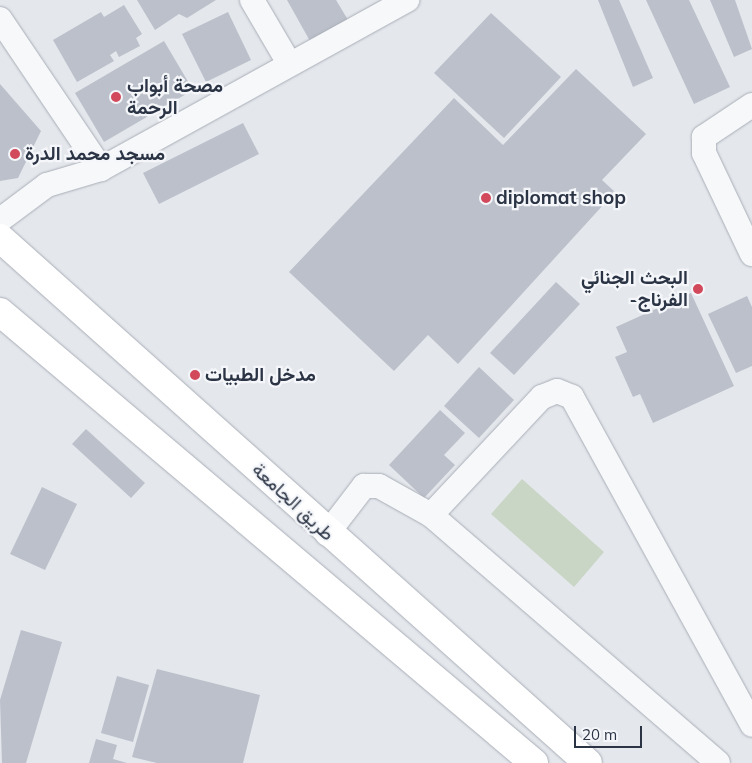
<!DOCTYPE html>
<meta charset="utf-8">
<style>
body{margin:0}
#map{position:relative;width:752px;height:763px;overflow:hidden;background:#e4e7ec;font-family:Mulish,Vazirmatn,sans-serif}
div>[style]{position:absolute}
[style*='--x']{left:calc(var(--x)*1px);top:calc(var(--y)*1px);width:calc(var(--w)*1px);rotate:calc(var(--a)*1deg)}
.green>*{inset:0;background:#c9d6c5}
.building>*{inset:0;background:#bbc0ca}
.roads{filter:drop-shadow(0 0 1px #a9aeb7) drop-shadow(0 0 1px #a9aeb7)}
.minor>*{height:24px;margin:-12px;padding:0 12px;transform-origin:12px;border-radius:12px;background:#f7f8fa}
.highway>*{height:28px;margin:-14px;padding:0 14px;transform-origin:14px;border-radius:14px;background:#fff}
.dots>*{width:14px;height:14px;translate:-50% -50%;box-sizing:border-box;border:2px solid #f4f6f9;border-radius:50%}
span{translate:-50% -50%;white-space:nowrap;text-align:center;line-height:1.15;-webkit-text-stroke:4.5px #f4f6f9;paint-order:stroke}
.poi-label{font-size:19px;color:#2b3445;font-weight:700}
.left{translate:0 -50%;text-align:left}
.right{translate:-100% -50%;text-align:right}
.street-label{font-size:19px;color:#2b3445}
.scale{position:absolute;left:574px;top:726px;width:68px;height:22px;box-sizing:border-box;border:2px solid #2b3445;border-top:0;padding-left:6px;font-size:15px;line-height:18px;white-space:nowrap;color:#2b3445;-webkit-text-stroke:4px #f4f6f9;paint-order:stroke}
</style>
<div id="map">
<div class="green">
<i style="clip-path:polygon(522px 479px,604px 552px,574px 587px,491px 514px)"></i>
</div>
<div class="building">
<i style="clip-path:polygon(137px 0,216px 0,187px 18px,179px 14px,155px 30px)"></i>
<i style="clip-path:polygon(287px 0,336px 0,348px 20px,310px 41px)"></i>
<i style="clip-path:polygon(598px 0,619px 0,653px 78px,633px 87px)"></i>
<i style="clip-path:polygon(646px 0,689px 0,730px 87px,694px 104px)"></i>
<i style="clip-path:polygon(710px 0,735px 0,752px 49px,734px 57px)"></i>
<i style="clip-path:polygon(124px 5px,142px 34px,136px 38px,140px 46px,119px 57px,116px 51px,110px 55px,114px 61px,77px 82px,53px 40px,101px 12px,104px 17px)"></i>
<i style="clip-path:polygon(228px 12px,251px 60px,206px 82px,182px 34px)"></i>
<i style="clip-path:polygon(491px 13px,561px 77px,504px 138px,434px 73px)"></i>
<i style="clip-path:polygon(164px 41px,193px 90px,104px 142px,75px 93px)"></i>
<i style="clip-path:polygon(576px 69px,646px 134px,602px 180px,615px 192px,458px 364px,428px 335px,394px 371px,289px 272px,454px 98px,503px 145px)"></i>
<i style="clip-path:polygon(0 84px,41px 131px,18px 178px,0 181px)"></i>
<i style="clip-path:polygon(243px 123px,259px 154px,159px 204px,143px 173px)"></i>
<i style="clip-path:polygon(556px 282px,580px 304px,514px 375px,490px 353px)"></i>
<i style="clip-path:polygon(691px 293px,734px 386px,653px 423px,640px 394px,633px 397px,615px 357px,627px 352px,616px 327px)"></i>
<i style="clip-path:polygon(747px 296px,752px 307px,752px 366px,736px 373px,708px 314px)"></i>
<i style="clip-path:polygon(479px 367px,514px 400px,479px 438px,444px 406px)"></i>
<i style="clip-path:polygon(440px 410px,465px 433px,444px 455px,455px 465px,424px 498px,389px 465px)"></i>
<i style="clip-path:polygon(86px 429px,145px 483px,131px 498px,72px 444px)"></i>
<i style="clip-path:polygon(42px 487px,77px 504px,45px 570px,10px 554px)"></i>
<i style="clip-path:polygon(21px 630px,62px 642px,26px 763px,2px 763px,0 700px)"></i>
<i style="clip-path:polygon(157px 669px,260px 695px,243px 763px,157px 763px,132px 757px)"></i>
<i style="clip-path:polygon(117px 676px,149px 685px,133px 742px,101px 733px)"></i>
<i style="clip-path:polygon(96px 739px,117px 745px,113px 759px,127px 763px,89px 763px)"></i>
</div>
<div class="roads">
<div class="minor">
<i style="--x:252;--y:0;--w:73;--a:59.6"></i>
<i style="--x:0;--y:19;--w:181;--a:56"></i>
<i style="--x:752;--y:105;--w:58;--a:146.3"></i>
<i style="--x:704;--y:137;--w:16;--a:90"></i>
<i style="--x:704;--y:153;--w:112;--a:64.6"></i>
<i style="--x:0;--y:220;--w:59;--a:-36.7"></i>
<i style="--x:47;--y:185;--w:56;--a:-16.5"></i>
<i style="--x:101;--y:169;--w:350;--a:-28.9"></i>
<i style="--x:431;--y:515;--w:162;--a:-46.8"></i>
<i style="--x:542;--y:397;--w:16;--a:-22"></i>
<i style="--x:557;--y:391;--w:16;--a:22"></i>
<i style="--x:572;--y:397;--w:374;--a:61.2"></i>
<i style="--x:327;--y:534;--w:61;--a:-52.4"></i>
<i style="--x:364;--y:486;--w:15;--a:0"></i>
<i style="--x:379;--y:486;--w:60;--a:29.1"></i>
<i style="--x:431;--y:515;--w:379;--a:40.8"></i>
</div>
<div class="highway">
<i style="--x:0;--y:238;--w:788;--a:41.76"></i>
<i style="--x:0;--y:312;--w:699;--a:40.18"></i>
</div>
</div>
<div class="dots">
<i style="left:116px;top:97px;background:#d1495b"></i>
<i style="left:15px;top:154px;background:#d1495b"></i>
<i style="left:486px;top:198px;background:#d1495b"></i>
<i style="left:698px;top:289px;background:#d1495b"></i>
<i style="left:195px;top:375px;background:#d1495b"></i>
</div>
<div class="poi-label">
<span class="left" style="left:127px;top:97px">مصحة أبواب<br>الرحمة</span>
<span class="left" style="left:25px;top:154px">مسجد محمد الدرة</span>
<span class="left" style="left:496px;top:198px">diplomat shop</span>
<span class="right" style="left:688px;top:289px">البحث الجنائي<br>-الفرناج</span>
<span class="left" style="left:205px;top:375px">مدخل الطبيات</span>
</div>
<div class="street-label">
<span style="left:293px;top:502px;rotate:43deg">طريق الجامعة</span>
</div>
<div class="scale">20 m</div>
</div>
